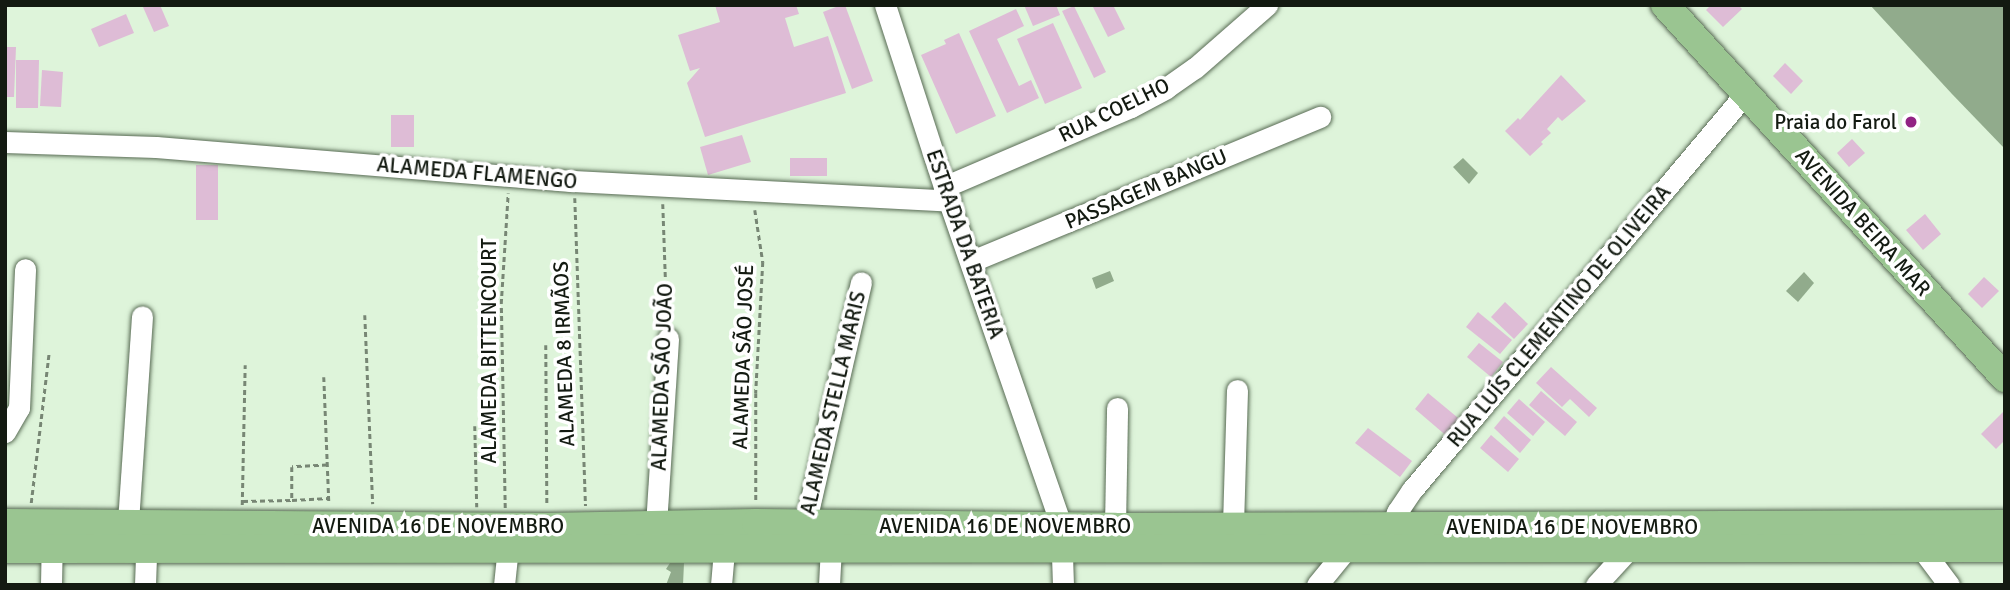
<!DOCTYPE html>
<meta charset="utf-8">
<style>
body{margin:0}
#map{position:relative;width:2010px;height:590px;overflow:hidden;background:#def4da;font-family:Signika,sans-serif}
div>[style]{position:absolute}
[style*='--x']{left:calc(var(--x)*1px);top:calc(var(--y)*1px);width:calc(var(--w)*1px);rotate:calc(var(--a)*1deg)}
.water>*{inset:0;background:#91ab8c}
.building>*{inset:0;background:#debcd6}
.path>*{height:2.5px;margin-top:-1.25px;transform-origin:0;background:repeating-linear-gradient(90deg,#778674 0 5px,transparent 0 8.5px)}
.roads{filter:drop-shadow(0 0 2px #586b54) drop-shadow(0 0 2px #586b54)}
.minor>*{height:21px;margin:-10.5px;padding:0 10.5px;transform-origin:10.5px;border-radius:10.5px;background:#fff}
.major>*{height:28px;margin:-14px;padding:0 14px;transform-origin:14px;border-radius:14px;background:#9ac591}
.dots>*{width:19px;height:19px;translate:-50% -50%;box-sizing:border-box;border:4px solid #fff;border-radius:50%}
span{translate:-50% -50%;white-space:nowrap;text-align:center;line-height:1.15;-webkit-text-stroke:7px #fff;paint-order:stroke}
.street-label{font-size:21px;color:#131a11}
.poi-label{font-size:21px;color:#131a11}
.right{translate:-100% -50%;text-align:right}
.frame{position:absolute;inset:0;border:7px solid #131a11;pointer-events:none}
</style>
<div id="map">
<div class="water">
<i style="clip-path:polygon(1870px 5px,2005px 5px,2005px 149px,1952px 94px)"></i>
<i style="clip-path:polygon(1463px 158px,1478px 173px,1469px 184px,1453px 167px)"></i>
<i style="clip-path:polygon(1110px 271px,1114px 281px,1096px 289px,1092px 278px)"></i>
<i style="clip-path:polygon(1804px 272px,1814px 283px,1798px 302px,1786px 291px)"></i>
<i style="clip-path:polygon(670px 563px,684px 563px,683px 585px,666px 585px,671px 572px,666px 569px)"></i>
</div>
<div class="building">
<i style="clip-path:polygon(148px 5px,160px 5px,169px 26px,154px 32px,143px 7px)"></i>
<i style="clip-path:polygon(715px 5px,796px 5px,799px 14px,785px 18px,794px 47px,828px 36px,846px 93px,705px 137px,687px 83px,700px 68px,690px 71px,678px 35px,720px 22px)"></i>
<i style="clip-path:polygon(841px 5px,845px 5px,873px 81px,852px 89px,823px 12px)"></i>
<i style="clip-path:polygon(1024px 5px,1056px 5px,1060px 15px,1033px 26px)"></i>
<i style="clip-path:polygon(1092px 5px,1113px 5px,1125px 29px,1108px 37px)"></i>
<i style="clip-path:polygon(1711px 5px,1738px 5px,1742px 9px,1723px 27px,1706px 10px)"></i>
<i style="clip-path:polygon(1074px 6px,1106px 72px,1094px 78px,1062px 11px)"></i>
<i style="clip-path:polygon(1016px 9px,1024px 26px,997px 39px,1019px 86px,1031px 80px,1039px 98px,1007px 113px,969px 31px)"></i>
<i style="clip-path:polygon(126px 14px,134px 33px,99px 47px,91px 29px)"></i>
<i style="clip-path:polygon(1053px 23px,1082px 88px,1045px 104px,1017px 39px)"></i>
<i style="clip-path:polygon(959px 33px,996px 116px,956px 134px,921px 55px,946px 44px,944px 40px)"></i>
<i style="clip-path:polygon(5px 47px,16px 47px,14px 97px,5px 97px)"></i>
<i style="clip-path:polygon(16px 60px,39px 60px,38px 108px,16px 108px)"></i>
<i style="clip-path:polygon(1785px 63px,1803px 81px,1791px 94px,1773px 76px)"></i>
<i style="clip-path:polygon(42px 70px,63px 72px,61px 107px,40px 106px)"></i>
<i style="clip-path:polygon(1561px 75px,1586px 101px,1562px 121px,1558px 117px,1547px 129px,1551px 133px,1541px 142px,1543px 144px,1530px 156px,1505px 131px,1518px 118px,1520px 120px)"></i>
<i style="clip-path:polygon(391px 115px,414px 115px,414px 147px,391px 147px)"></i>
<i style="clip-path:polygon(742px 135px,751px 162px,708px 175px,700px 147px)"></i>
<i style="clip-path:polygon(1852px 139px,1865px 153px,1849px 167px,1837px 153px)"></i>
<i style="clip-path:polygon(790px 158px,827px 158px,827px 176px,790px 176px)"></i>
<i style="clip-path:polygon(196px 165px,218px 165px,218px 220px,196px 220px)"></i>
<i style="clip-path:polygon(1925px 214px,1941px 234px,1923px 250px,1906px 230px)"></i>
<i style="clip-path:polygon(1984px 277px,1999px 291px,1982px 308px,1968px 294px)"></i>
<i style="clip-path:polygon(1505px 302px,1528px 324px,1514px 339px,1491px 317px)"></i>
<i style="clip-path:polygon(1478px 312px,1512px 340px,1500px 354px,1466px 327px)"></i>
<i style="clip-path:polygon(1479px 343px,1503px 362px,1491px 377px,1467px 357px)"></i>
<i style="clip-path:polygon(1551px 367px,1597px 408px,1589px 417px,1570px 399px,1562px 407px,1536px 383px)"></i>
<i style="clip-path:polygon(1541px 391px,1577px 422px,1565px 436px,1529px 405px)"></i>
<i style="clip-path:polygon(1428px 393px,1463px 422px,1449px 438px,1415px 409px)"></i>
<i style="clip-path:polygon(1519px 399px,1545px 422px,1533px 436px,1507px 413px)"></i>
<i style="clip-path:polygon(2005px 410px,2005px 440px,1996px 449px,1981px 434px)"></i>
<i style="clip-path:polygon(1504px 416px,1531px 440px,1520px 453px,1494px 428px)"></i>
<i style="clip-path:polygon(1368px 428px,1412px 461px,1400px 477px,1355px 443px)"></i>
<i style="clip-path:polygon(1491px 435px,1519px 459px,1508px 472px,1480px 448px)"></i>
</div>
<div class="path">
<i style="--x:575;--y:198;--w:308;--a:88"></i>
<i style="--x:663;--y:204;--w:116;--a:88"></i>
<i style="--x:755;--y:210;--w:53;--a:81.3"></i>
<i style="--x:763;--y:262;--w:131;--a:93.1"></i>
<i style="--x:756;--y:393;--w:110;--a:90"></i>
<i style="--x:365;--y:315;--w:189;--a:87.6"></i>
<i style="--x:546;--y:345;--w:161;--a:89.6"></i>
<i style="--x:324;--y:377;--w:126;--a:87.7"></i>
<i style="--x:475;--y:426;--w:81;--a:88.6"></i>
<i style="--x:327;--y:465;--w:35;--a:177"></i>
<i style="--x:292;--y:467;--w:33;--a:90"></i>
<i style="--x:292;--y:500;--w:37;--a:-3"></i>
<i style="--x:243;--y:501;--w:49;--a:-1.2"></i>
<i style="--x:31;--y:503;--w:151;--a:-83.2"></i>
<i style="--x:242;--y:505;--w:140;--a:-88.8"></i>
<i style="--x:505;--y:508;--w:204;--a:-91.1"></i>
<i style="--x:501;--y:304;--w:111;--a:-86.4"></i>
</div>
<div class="roads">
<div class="minor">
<i style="--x:885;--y:5;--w:191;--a:72"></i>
<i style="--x:944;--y:187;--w:358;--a:70.9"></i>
<i style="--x:1061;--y:525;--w:60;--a:88.1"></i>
<i style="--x:5;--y:142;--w:151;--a:1.9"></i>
<i style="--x:156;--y:147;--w:419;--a:4.7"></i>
<i style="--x:574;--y:181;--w:377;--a:3"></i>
<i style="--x:944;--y:187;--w:203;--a:-23.2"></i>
<i style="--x:1131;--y:107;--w:40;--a:-28"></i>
<i style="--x:1166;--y:88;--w:35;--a:-35"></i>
<i style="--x:1195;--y:68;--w:96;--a:-41.2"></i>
<i style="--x:972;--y:261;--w:377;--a:-22.5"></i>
<i style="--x:5;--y:432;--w:28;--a:-60"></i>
<i style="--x:19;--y:408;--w:139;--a:-87.5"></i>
<i style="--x:128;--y:522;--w:206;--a:-86.1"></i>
<i style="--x:656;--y:525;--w:187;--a:-86.3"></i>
<i style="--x:805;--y:525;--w:249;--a:-77"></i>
<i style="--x:1233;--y:525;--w:135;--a:-88.3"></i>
<i style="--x:1115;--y:527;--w:119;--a:-89"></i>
<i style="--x:1388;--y:537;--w:27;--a:-70"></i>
<i style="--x:1397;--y:512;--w:27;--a:-56"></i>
<i style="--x:1412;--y:490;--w:519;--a:-49.93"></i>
<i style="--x:1922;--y:549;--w:45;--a:53.1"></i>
<i style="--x:51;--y:585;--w:50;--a:-88.9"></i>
<i style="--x:145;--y:585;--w:35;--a:-88"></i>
<i style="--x:504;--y:585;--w:37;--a:-84"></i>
<i style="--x:721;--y:585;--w:37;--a:-85"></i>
<i style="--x:829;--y:585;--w:38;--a:-87"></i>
<i style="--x:1317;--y:585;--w:49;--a:-50.8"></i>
<i style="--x:1596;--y:585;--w:49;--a:-47.5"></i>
</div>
<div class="major">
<i style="--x:1665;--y:5;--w:505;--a:47.65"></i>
<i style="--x:5;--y:523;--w:542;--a:0.42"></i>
<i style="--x:547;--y:527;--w:209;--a:-1.1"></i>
<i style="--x:756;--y:523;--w:359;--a:0.6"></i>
<i style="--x:1115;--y:527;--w:890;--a:-0.19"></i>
<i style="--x:5;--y:549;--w:2000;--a:-0.03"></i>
</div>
</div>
<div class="dots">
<i style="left:1911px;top:122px;background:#922384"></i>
</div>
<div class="street-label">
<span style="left:1114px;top:110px;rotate:-26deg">RUA COELHO</span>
<span style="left:477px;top:173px;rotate:5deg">ALAMEDA FLAMENGO</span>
<span style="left:1146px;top:189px;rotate:-23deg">PASSAGEM BANGU</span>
<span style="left:1863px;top:222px;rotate:48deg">AVENIDA BEIRA MAR</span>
<span style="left:965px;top:244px;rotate:71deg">ESTRADA DA BATERIA</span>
<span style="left:1559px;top:316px;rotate:-50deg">RUA LUÍS CLEMENTINO DE OLIVEIRA</span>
<span style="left:489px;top:351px;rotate:-90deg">ALAMEDA BITTENCOURT</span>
<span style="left:564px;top:354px;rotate:-92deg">ALAMEDA 8 IRMÃOS</span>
<span style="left:743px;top:357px;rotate:-88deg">ALAMEDA SÃO JOSÉ</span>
<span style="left:662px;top:377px;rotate:-88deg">ALAMEDA SÃO JOÃO</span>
<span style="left:833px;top:403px;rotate:-77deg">ALAMEDA STELLA MARIS</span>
<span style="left:438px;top:526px">AVENIDA 16 DE NOVEMBRO</span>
<span style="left:1005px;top:526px">AVENIDA 16 DE NOVEMBRO</span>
<span style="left:1572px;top:527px">AVENIDA 16 DE NOVEMBRO</span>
</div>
<div class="poi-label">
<span class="right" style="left:1897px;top:122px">Praia do Farol</span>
</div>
<div class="frame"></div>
</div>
